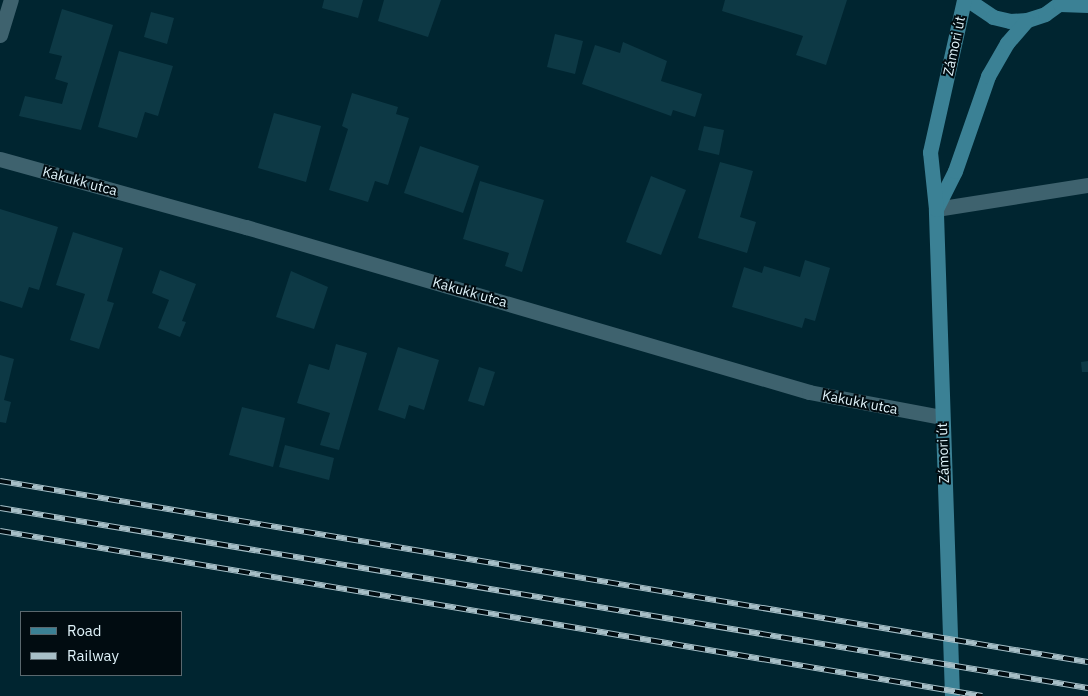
<!DOCTYPE html>
<meta charset="utf-8">
<style>
body{margin:0}
#map{position:relative;width:1088px;height:696px;overflow:hidden;background:#002530;font-family:"IBM Plex Sans",sans-serif}
div>[style]{position:absolute}
[style*='--x']{left:calc(var(--x)*1px);top:calc(var(--y)*1px);width:calc(var(--w)*1px);rotate:calc(var(--a)*1deg)}
.building>*{inset:0;background:#0d3945}
.lane>*{height:15px;margin:-7.5px;padding:0 7.5px;transform-origin:7.5px;border-radius:7.5px;background:#3e626e}
.street>*{height:15px;margin:-7.5px;padding:0 7.5px;transform-origin:7.5px;border-radius:7.5px;background:#3e626e}
.secondary>*{height:15px;margin:-7.5px;padding:0 7.5px;transform-origin:7.5px;border-radius:7.5px;background:#3b8195}
.rail>*{height:5.5px;margin-top:-2.75px;transform-origin:0;background:repeating-linear-gradient(90deg,#010c11 0 11px,#a7bfc7 0 22px);box-sizing:border-box;border-block:1px solid #a7bfc7}
span{translate:-50% -50%;white-space:nowrap;text-align:center;line-height:1.15;-webkit-text-stroke:4px #010c11;paint-order:stroke}
.street-label{font-size:14px;color:#dff2f9}
.legend{position:absolute;left:20px;top:611px;width:162px;height:65px;box-sizing:border-box;background:#010c11;border:1px solid #5a686e;margin:0;padding:6px 9px;list-style:none;font-size:15px;color:#dff2f9}
.legend li{display:flex;align-items:center;gap:10px;height:25px}
.legend b{width:25px;border:1px solid #5a686e}
</style>
<div id="map">
<div class="building">
<i style="clip-path:polygon(324px 0,363px 0,358px 18px,322px 8px)"></i>
<i style="clip-path:polygon(384px 0,441px 0,428px 37px,378px 21px)"></i>
<i style="clip-path:polygon(725px 0,847px 0,826px 65px,796px 55px,803px 36px,722px 11px)"></i>
<i style="clip-path:polygon(62px 9px,113px 25px,81px 130px,19px 116px,25px 96px,62px 104px,68px 83px,55px 79px,62px 56px,49px 53px)"></i>
<i style="clip-path:polygon(151px 12px,174px 18px,167px 44px,144px 37px)"></i>
<i style="clip-path:polygon(555px 34px,583px 41px,575px 74px,547px 67px)"></i>
<i style="clip-path:polygon(623px 42px,667px 61px,661px 81px,702px 94px,695px 117px,673px 110px,671px 116px,582px 84px,595px 45px,620px 53px)"></i>
<i style="clip-path:polygon(119px 51px,173px 66px,158px 116px,145px 112px,137px 138px,98px 127px)"></i>
<i style="clip-path:polygon(352px 93px,398px 107px,396px 114px,409px 118px,388px 185px,375px 181px,368px 202px,329px 190px,348px 129px,342px 126px)"></i>
<i style="clip-path:polygon(274px 113px,321px 126px,306px 182px,258px 168px)"></i>
<i style="clip-path:polygon(704px 126px,724px 130px,719px 155px,698px 150px)"></i>
<i style="clip-path:polygon(420px 146px,479px 166px,463px 213px,404px 193px)"></i>
<i style="clip-path:polygon(720px 162px,753px 171px,740px 217px,756px 222px,747px 253px,698px 238px)"></i>
<i style="clip-path:polygon(651px 176px,686px 190px,661px 255px,626px 242px)"></i>
<i style="clip-path:polygon(480px 181px,544px 200px,522px 272px,505px 266px,509px 253px,463px 239px)"></i>
<i style="clip-path:polygon(0 209px,58px 227px,39px 290px,29px 287px,22px 308px,0 301px)"></i>
<i style="clip-path:polygon(73px 232px,123px 248px,107px 301px,114px 303px,99px 349px,70px 340px,85px 294px,56px 285px)"></i>
<i style="clip-path:polygon(805px 260px,830px 268px,815px 321px,805px 318px,802px 328px,732px 307px,744px 267px,762px 273px,764px 266px,800px 277px)"></i>
<i style="clip-path:polygon(160px 270px,196px 284px,182px 321px,186px 322px,180px 337px,158px 328px,169px 300px,152px 293px)"></i>
<i style="clip-path:polygon(291px 271px,328px 287px,314px 329px,276px 317px)"></i>
<i style="clip-path:polygon(336px 344px,367px 353px,339px 450px,320px 445px,330px 413px,297px 403px,309px 364px,329px 370px)"></i>
<i style="clip-path:polygon(398px 347px,439px 360px,424px 410px,409px 405px,405px 419px,378px 410px)"></i>
<i style="clip-path:polygon(0 355px,14px 359px,4px 400px,11px 402px,6px 423px,0 422px)"></i>
<i style="clip-path:polygon(1088px 361px,1088px 372px,1082px 372px,1081px 362px)"></i>
<i style="clip-path:polygon(479px 367px,495px 372px,484px 406px,468px 401px)"></i>
<i style="clip-path:polygon(242px 407px,285px 418px,273px 467px,229px 455px)"></i>
<i style="clip-path:polygon(285px 445px,334px 458px,329px 480px,279px 467px)"></i>
</div>
<div class="lane">
<i style="--x:936;--y:209;--w:154;--a:-9"></i>
</div>
<div class="street">
<i style="--x:0;--y:35;--w:37;--a:-73"></i>
<i style="--x:0;--y:159;--w:255;--a:15.5"></i>
<i style="--x:246;--y:227;--w:587;--a:16.33"></i>
<i style="--x:809;--y:392;--w:134;--a:10.7"></i>
</div>
<div class="secondary">
<i style="--x:968;--y:0;--w:30;--a:34"></i>
<i style="--x:993;--y:17;--w:17;--a:13"></i>
<i style="--x:1010;--y:21;--w:17;--a:-3"></i>
<i style="--x:1027;--y:20;--w:19;--a:-18"></i>
<i style="--x:1045;--y:14;--w:24;--a:-36"></i>
<i style="--x:1060;--y:4;--w:28;--a:2"></i>
<i style="--x:936;--y:209;--w:42;--a:-63.4"></i>
<i style="--x:955;--y:171;--w:101;--a:-70.8"></i>
<i style="--x:988;--y:76;--w:38;--a:-60"></i>
<i style="--x:1007;--y:43;--w:30;--a:-49"></i>
<i style="--x:952;--y:696;--w:487;--a:-91.9"></i>
<i style="--x:936;--y:209;--w:57;--a:-96"></i>
<i style="--x:930;--y:152;--w:156;--a:-77.4"></i>
</div>
<div class="rail">
<i style="--x:0;--y:481;--w:1103;--a:9.45"></i>
<i style="--x:0;--y:508;--w:1103;--a:9.39"></i>
<i style="--x:0;--y:531;--w:996;--a:9.54"></i>
</div>
<div class="street-label">
<span style="left:954px;top:46px;rotate:-78deg">Zámori út</span>
<span style="left:80px;top:181px;rotate:15deg">Kakukk utca</span>
<span style="left:470px;top:292px;rotate:16deg">Kakukk utca</span>
<span style="left:860px;top:402px;rotate:11deg">Kakukk utca</span>
<span style="left:943px;top:453px;rotate:-92deg">Zámori út</span>
</div>
<ul class="legend">
<li><b style="height:6px;background:#3b8195"></b>Road</li>
<li><b style="height:6px;background:#a7bfc7"></b>Railway</li>
</ul>
</div>
